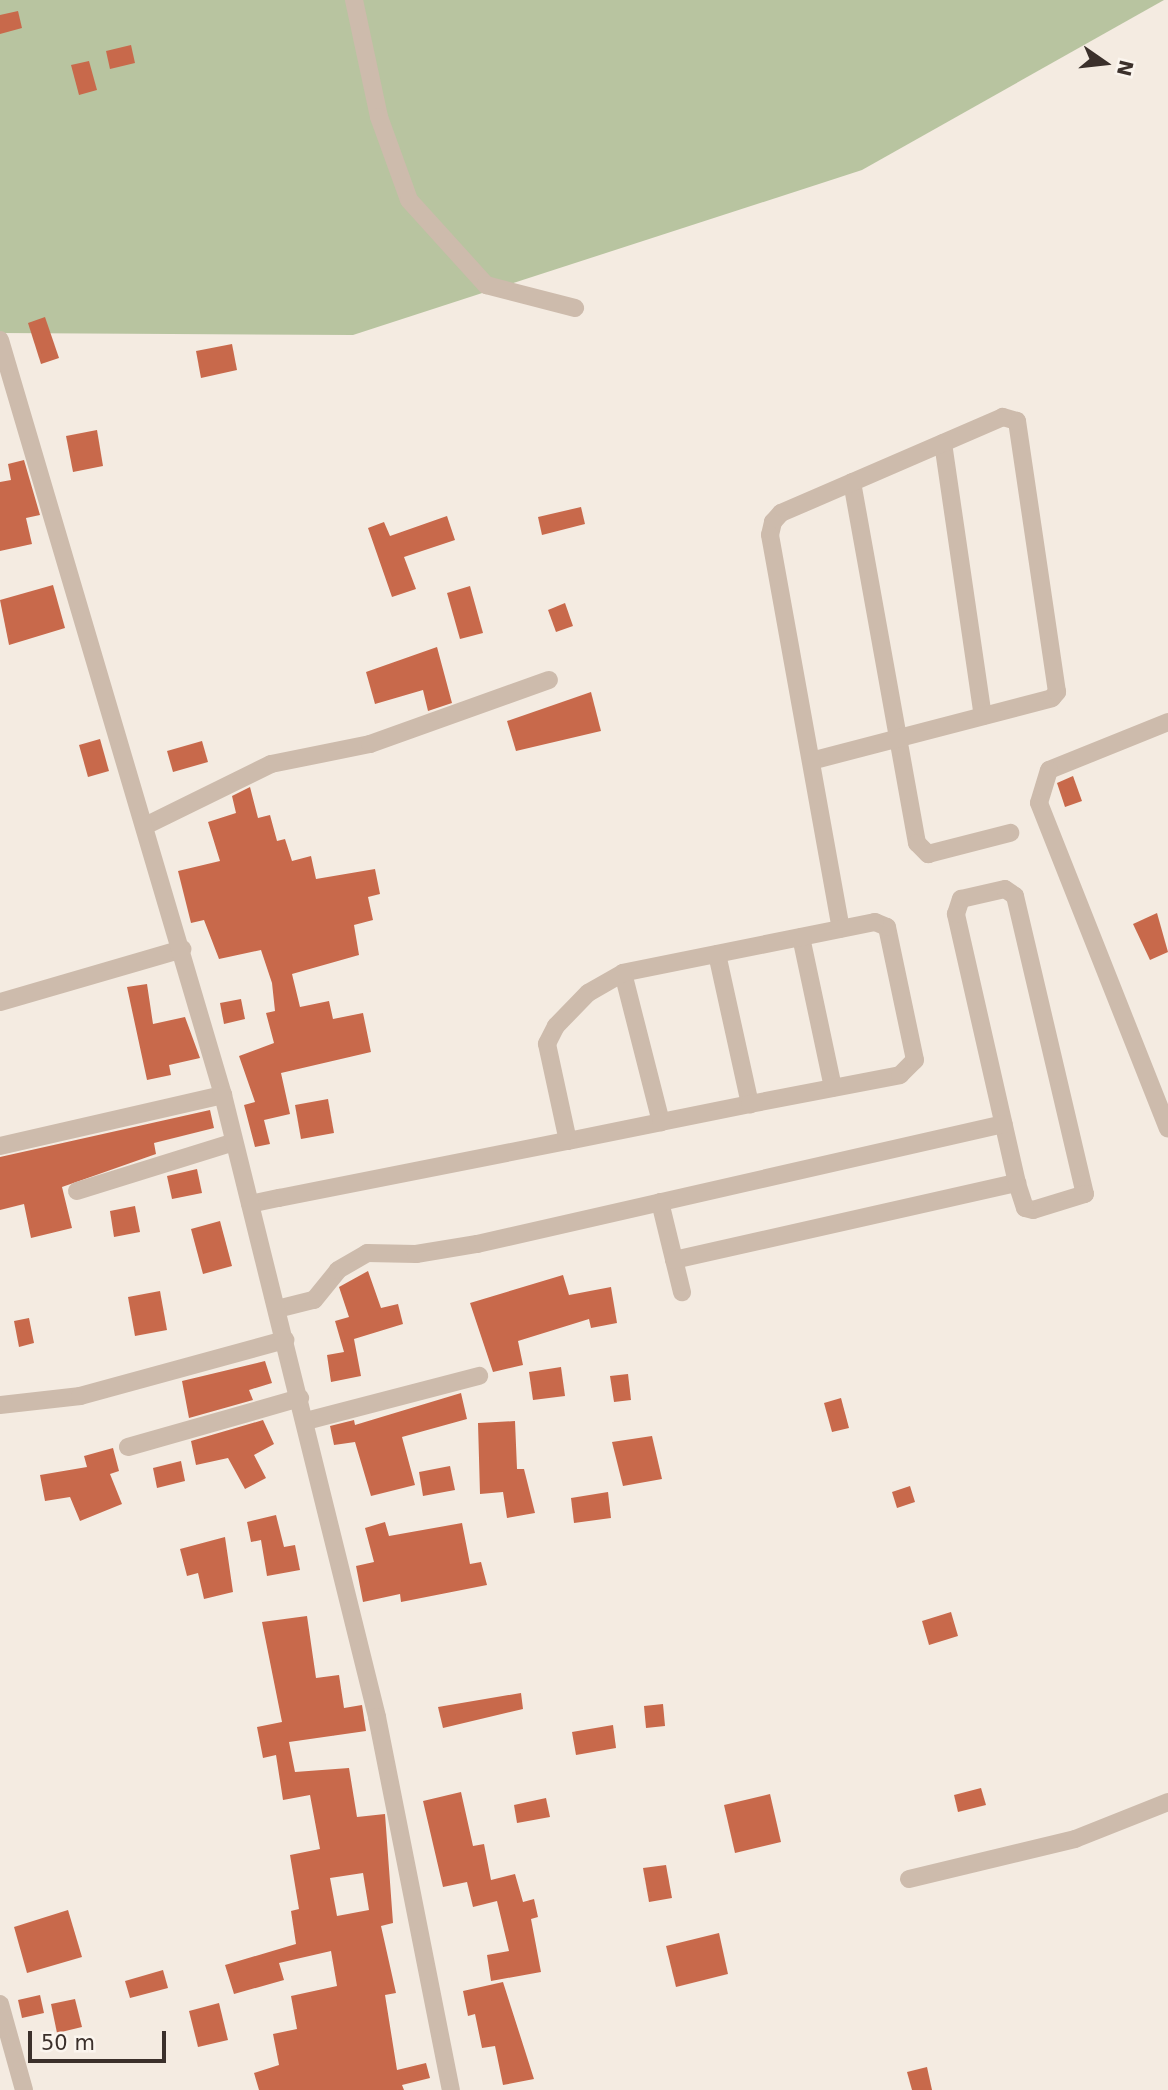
<!DOCTYPE html>
<style>
body{margin:0}
#map{position:relative;width:1168px;height:2090px;overflow:hidden;background:#f4ebe1;font-family:"DejaVu Sans",sans-serif}
div>[style]{position:absolute}
[style*='--x']{left:calc(var(--x)*1px);top:calc(var(--y)*1px);width:calc(var(--w)*1px);rotate:calc(var(--a)*1deg)}
.green>*{inset:0;background:#b8c4a0}
.building>*{inset:0;background:#c8694b}
.minor>*{height:18px;margin:-9px;padding:0 9px;transform-origin:9px;border-radius:9px;background:#cdbbac}
.tertiary>*{height:18px;margin:-9px;padding:0 9px;transform-origin:9px;border-radius:9px;background:#cdbbac}
span{translate:-50% -50%;white-space:nowrap;text-align:center;line-height:1.15;-webkit-text-stroke:5px #fbf5ee;paint-order:stroke}
.north{position:absolute;left:1070px;top:28px;width:70px;height:70px;-webkit-text-stroke:5px #fbf5ee;paint-order:stroke;rotate:104deg;font-size:19px;font-weight:700;line-height:28px;text-align:center;color:#3b302b}
.north::after{content:'';display:block;margin:auto;width:24px;height:32px;background:#3b302b;clip-path:polygon(50% 0,100% 100%,50% 72%,0 100%)}
.scale{position:absolute;left:28px;top:2031px;width:138px;height:32px;box-sizing:border-box;border:4px solid #3b302b;border-top:0;padding-left:9px;font-size:21px;line-height:24px;white-space:nowrap;color:#3b302b;-webkit-text-stroke:5px #fbf5ee;paint-order:stroke}
</style>
<div id="map">
<div class="green">
<i style="clip-path:polygon(0 0,1164px 0,862px 170px,353px 335px,0 333px)"></i>
</div>
<div class="building">
<i style="clip-path:polygon(18px 11px,22px 28px,0 34px,0 15px)"></i>
<i style="clip-path:polygon(131px 45px,135px 63px,110px 69px,106px 51px)"></i>
<i style="clip-path:polygon(89px 61px,97px 90px,79px 95px,71px 65px)"></i>
<i style="clip-path:polygon(45px 317px,59px 358px,41px 364px,28px 323px)"></i>
<i style="clip-path:polygon(232px 344px,237px 370px,201px 378px,196px 351px)"></i>
<i style="clip-path:polygon(97px 430px,103px 466px,73px 472px,66px 436px)"></i>
<i style="clip-path:polygon(24px 460px,40px 515px,26px 518px,32px 544px,0 551px,0 482px,11px 480px,8px 464px)"></i>
<i style="clip-path:polygon(581px 507px,585px 524px,542px 535px,538px 517px)"></i>
<i style="clip-path:polygon(447px 516px,455px 540px,404px 557px,416px 589px,392px 597px,368px 528px,384px 522px,390px 536px)"></i>
<i style="clip-path:polygon(53px 585px,65px 628px,9px 645px,0 600px)"></i>
<i style="clip-path:polygon(470px 586px,483px 633px,460px 639px,447px 593px)"></i>
<i style="clip-path:polygon(565px 603px,573px 626px,556px 632px,548px 610px)"></i>
<i style="clip-path:polygon(437px 647px,452px 703px,428px 711px,423px 690px,375px 704px,366px 672px)"></i>
<i style="clip-path:polygon(591px 692px,601px 731px,516px 751px,507px 721px)"></i>
<i style="clip-path:polygon(100px 739px,109px 771px,88px 777px,79px 745px)"></i>
<i style="clip-path:polygon(202px 741px,208px 762px,173px 772px,167px 751px)"></i>
<i style="clip-path:polygon(1073px 776px,1082px 801px,1065px 807px,1057px 783px)"></i>
<i style="clip-path:polygon(250px 787px,258px 818px,270px 815px,277px 841px,285px 839px,292px 861px,311px 856px,316px 879px,375px 869px,380px 894px,368px 897px,373px 920px,354px 925px,359px 955px,292px 974px,300px 1007px,329px 1001px,333px 1019px,363px 1013px,371px 1052px,281px 1073px,290px 1114px,264px 1120px,270px 1144px,255px 1147px,244px 1105px,255px 1102px,239px 1056px,274px 1043px,266px 1013px,275px 1011px,272px 983px,261px 950px,219px 959px,204px 920px,191px 923px,178px 871px,220px 861px,208px 822px,236px 813px,232px 796px)"></i>
<i style="clip-path:polygon(1157px 913px,1168px 952px,1150px 960px,1133px 924px)"></i>
<i style="clip-path:polygon(147px 984px,153px 1024px,185px 1017px,200px 1058px,169px 1065px,171px 1075px,147px 1080px,127px 987px)"></i>
<i style="clip-path:polygon(241px 999px,245px 1019px,224px 1024px,220px 1003px)"></i>
<i style="clip-path:polygon(328px 1099px,334px 1133px,301px 1139px,295px 1105px)"></i>
<i style="clip-path:polygon(210px 1110px,214px 1128px,154px 1143px,156px 1154px,62px 1187px,72px 1228px,31px 1238px,24px 1204px,0 1210px,0 1157px)"></i>
<i style="clip-path:polygon(197px 1169px,202px 1193px,172px 1199px,167px 1176px)"></i>
<i style="clip-path:polygon(135px 1206px,140px 1232px,114px 1237px,110px 1211px)"></i>
<i style="clip-path:polygon(220px 1221px,232px 1266px,203px 1274px,191px 1229px)"></i>
<i style="clip-path:polygon(368px 1271px,381px 1308px,398px 1304px,403px 1324px,354px 1339px,361px 1376px,331px 1382px,327px 1355px,344px 1352px,335px 1321px,349px 1317px,339px 1287px)"></i>
<i style="clip-path:polygon(563px 1275px,569px 1295px,611px 1287px,617px 1323px,591px 1328px,589px 1319px,518px 1341px,523px 1365px,493px 1372px,470px 1303px)"></i>
<i style="clip-path:polygon(160px 1291px,167px 1330px,135px 1336px,128px 1297px)"></i>
<i style="clip-path:polygon(29px 1318px,34px 1343px,19px 1347px,14px 1321px)"></i>
<i style="clip-path:polygon(265px 1361px,272px 1383px,249px 1390px,253px 1400px,189px 1418px,182px 1381px)"></i>
<i style="clip-path:polygon(561px 1367px,565px 1396px,533px 1400px,529px 1372px)"></i>
<i style="clip-path:polygon(628px 1374px,631px 1400px,614px 1402px,610px 1376px)"></i>
<i style="clip-path:polygon(461px 1393px,467px 1419px,402px 1437px,415px 1485px,371px 1496px,355px 1442px,334px 1445px,330px 1426px,354px 1420px,355px 1425px)"></i>
<i style="clip-path:polygon(841px 1398px,849px 1428px,832px 1432px,824px 1403px)"></i>
<i style="clip-path:polygon(263px 1420px,274px 1444px,254px 1455px,266px 1478px,245px 1489px,228px 1458px,196px 1465px,191px 1441px)"></i>
<i style="clip-path:polygon(515px 1421px,517px 1469px,524px 1469px,535px 1513px,507px 1518px,503px 1492px,480px 1494px,478px 1423px)"></i>
<i style="clip-path:polygon(652px 1436px,662px 1479px,623px 1486px,612px 1442px)"></i>
<i style="clip-path:polygon(113px 1448px,119px 1471px,110px 1474px,122px 1504px,80px 1521px,70px 1497px,45px 1501px,40px 1475px,87px 1467px,84px 1456px)"></i>
<i style="clip-path:polygon(181px 1461px,185px 1481px,157px 1488px,153px 1468px)"></i>
<i style="clip-path:polygon(450px 1466px,455px 1490px,423px 1496px,419px 1472px)"></i>
<i style="clip-path:polygon(910px 1486px,915px 1502px,897px 1508px,892px 1492px)"></i>
<i style="clip-path:polygon(608px 1492px,611px 1518px,574px 1523px,571px 1498px)"></i>
<i style="clip-path:polygon(276px 1515px,284px 1547px,295px 1545px,300px 1570px,267px 1576px,261px 1540px,251px 1542px,247px 1522px)"></i>
<i style="clip-path:polygon(385px 1522px,389px 1536px,462px 1523px,470px 1564px,481px 1562px,487px 1585px,401px 1602px,400px 1594px,363px 1602px,356px 1566px,374px 1562px,365px 1528px)"></i>
<i style="clip-path:polygon(225px 1537px,233px 1592px,204px 1599px,198px 1573px,187px 1576px,180px 1549px)"></i>
<i style="clip-path:polygon(951px 1612px,958px 1636px,929px 1645px,922px 1621px)"></i>
<i style="clip-path:polygon(evenodd,307px 1616px,316px 1678px,339px 1675px,344px 1708px,362px 1705px,366px 1731px,289px 1742px,295px 1772px,349px 1768px,357px 1817px,385px 1814px,393px 1923px,381px 1926px,396px 1993px,385px 1995px,397px 2070px,426px 2063px,430px 2078px,402px 2085px,404px 2090px,259px 2090px,254px 2073px,279px 2065px,273px 2034px,297px 2029px,291px 1996px,337px 1986px,331px 1951px,279px 1963px,284px 1980px,234px 1994px,225px 1965px,296px 1944px,291px 1911px,299px 1909px,290px 1855px,320px 1849px,310px 1795px,283px 1800px,276px 1755px,263px 1758px,257px 1727px,282px 1722px,262px 1622px,307px 1616px,363px 1873px,369px 1910px,337px 1916px,330px 1878px,363px 1873px)"></i>
<i style="clip-path:polygon(521px 1693px,523px 1709px,443px 1728px,438px 1707px)"></i>
<i style="clip-path:polygon(663px 1704px,665px 1726px,646px 1728px,644px 1706px)"></i>
<i style="clip-path:polygon(613px 1725px,616px 1748px,576px 1755px,572px 1732px)"></i>
<i style="clip-path:polygon(981px 1788px,986px 1805px,958px 1812px,954px 1795px)"></i>
<i style="clip-path:polygon(461px 1792px,473px 1846px,484px 1844px,491px 1880px,515px 1874px,523px 1902px,534px 1899px,538px 1917px,531px 1919px,541px 1972px,491px 1981px,487px 1955px,509px 1951px,497px 1901px,473px 1907px,467px 1882px,443px 1887px,423px 1801px)"></i>
<i style="clip-path:polygon(770px 1794px,781px 1842px,735px 1853px,724px 1805px)"></i>
<i style="clip-path:polygon(546px 1798px,550px 1817px,517px 1823px,514px 1805px)"></i>
<i style="clip-path:polygon(666px 1865px,672px 1898px,649px 1902px,643px 1868px)"></i>
<i style="clip-path:polygon(68px 1910px,82px 1957px,27px 1973px,14px 1927px)"></i>
<i style="clip-path:polygon(719px 1933px,728px 1974px,676px 1987px,666px 1946px)"></i>
<i style="clip-path:polygon(163px 1970px,168px 1988px,130px 1998px,125px 1981px)"></i>
<i style="clip-path:polygon(503px 1982px,534px 2079px,503px 2085px,495px 2046px,482px 2048px,475px 2014px,468px 2016px,463px 1991px)"></i>
<i style="clip-path:polygon(40px 1995px,44px 2013px,22px 2018px,18px 2000px)"></i>
<i style="clip-path:polygon(75px 1999px,82px 2027px,57px 2033px,51px 2004px)"></i>
<i style="clip-path:polygon(219px 2003px,228px 2040px,198px 2047px,189px 2011px)"></i>
<i style="clip-path:polygon(927px 2067px,932px 2090px,912px 2090px,907px 2072px)"></i>
</div>
<div class="minor">
<i style="--x:354;--y:0;--w:120;--a:77.9"></i>
<i style="--x:379;--y:117;--w:88;--a:70.1"></i>
<i style="--x:409;--y:200;--w:115;--a:47.8"></i>
<i style="--x:486;--y:285;--w:92;--a:14.5"></i>
<i style="--x:943;--y:443;--w:276;--a:81.7"></i>
<i style="--x:852;--y:482;--w:367;--a:79.8"></i>
<i style="--x:917;--y:843;--w:16;--a:45"></i>
<i style="--x:928;--y:854;--w:85;--a:-14.4"></i>
<i style="--x:1168;--y:722;--w:128;--a:158"></i>
<i style="--x:1049;--y:770;--w:34;--a:107"></i>
<i style="--x:1039;--y:803;--w:350;--a:68.4"></i>
<i style="--x:811;--y:761;--w:249;--a:-14.6"></i>
<i style="--x:1052;--y:698;--w:8;--a:-50"></i>
<i style="--x:1057;--y:692;--w:274;--a:-98.4"></i>
<i style="--x:1017;--y:421;--w:15;--a:-164"></i>
<i style="--x:1003;--y:417;--w:242;--a:156.6"></i>
<i style="--x:781;--y:513;--w:12;--a:132"></i>
<i style="--x:773;--y:522;--w:13;--a:103"></i>
<i style="--x:770;--y:535;--w:400;--a:79.8"></i>
<i style="--x:147;--y:825;--w:138;--a:-26.2"></i>
<i style="--x:271;--y:764;--w:101;--a:-11.4"></i>
<i style="--x:370;--y:744;--w:190;--a:-19.7"></i>
<i style="--x:801;--y:937;--w:154;--a:78"></i>
<i style="--x:717;--y:954;--w:154;--a:77.6"></i>
<i style="--x:623;--y:973;--w:154;--a:75.7"></i>
<i style="--x:0;--y:1002;--w:190;--a:-16.2"></i>
<i style="--x:0;--y:1146;--w:229;--a:-12.9"></i>
<i style="--x:77;--y:1191;--w:164;--a:-17.3"></i>
<i style="--x:660;--y:1202;--w:93;--a:76.3"></i>
<i style="--x:250;--y:1204;--w:30;--a:-12"></i>
<i style="--x:279;--y:1198;--w:295;--a:-11.2"></i>
<i style="--x:568;--y:1141;--w:95;--a:-11.5"></i>
<i style="--x:661;--y:1122;--w:91;--a:-11.4"></i>
<i style="--x:750;--y:1104;--w:153;--a:-10.9"></i>
<i style="--x:900;--y:1075;--w:21;--a:-45"></i>
<i style="--x:915;--y:1060;--w:136;--a:-101.9"></i>
<i style="--x:887;--y:927;--w:13;--a:-157"></i>
<i style="--x:875;--y:922;--w:257;--a:168.6"></i>
<i style="--x:623;--y:973;--w:40;--a:150.3"></i>
<i style="--x:588;--y:993;--w:46;--a:134.1"></i>
<i style="--x:556;--y:1026;--w:20;--a:117"></i>
<i style="--x:547;--y:1044;--w:99;--a:77.8"></i>
<i style="--x:674;--y:1260;--w:352;--a:-12.7"></i>
<i style="--x:1017;--y:1183;--w:276;--a:-102.8"></i>
<i style="--x:956;--y:914;--w:16;--a:-72"></i>
<i style="--x:961;--y:899;--w:45;--a:-12.8"></i>
<i style="--x:1005;--y:889;--w:12;--a:35"></i>
<i style="--x:1015;--y:896;--w:306;--a:76.8"></i>
<i style="--x:1085;--y:1194;--w:54;--a:162.9"></i>
<i style="--x:1033;--y:1210;--w:8;--a:-166"></i>
<i style="--x:1025;--y:1208;--w:26;--a:-108"></i>
<i style="--x:277;--y:1309;--w:38;--a:-14"></i>
<i style="--x:314;--y:1300;--w:38;--a:-51"></i>
<i style="--x:338;--y:1270;--w:34;--a:-30"></i>
<i style="--x:367;--y:1253;--w:49;--a:1.2"></i>
<i style="--x:416;--y:1254;--w:62;--a:-9.3"></i>
<i style="--x:477;--y:1244;--w:540;--a:-12.83"></i>
<i style="--x:0;--y:1405;--w:81;--a:-6.4"></i>
<i style="--x:80;--y:1396;--w:213;--a:-15.3"></i>
<i style="--x:306;--y:1421;--w:179;--a:-14.6"></i>
<i style="--x:128;--y:1447;--w:179;--a:-15.9"></i>
<i style="--x:909;--y:1879;--w:171;--a:-13.5"></i>
<i style="--x:1075;--y:1839;--w:100;--a:-21.7"></i>
<i style="--x:0;--y:2004;--w:89;--a:74.4"></i>
</div>
<div class="tertiary">
<i style="--x:0;--y:340;--w:787;--a:73.54"></i>
<i style="--x:223;--y:1095;--w:641;--a:76.09"></i>
<i style="--x:377;--y:1717;--w:380;--a:78.8"></i>
</div>
<div class="north">N</div>
<div class="scale">50 m</div>
</div>
